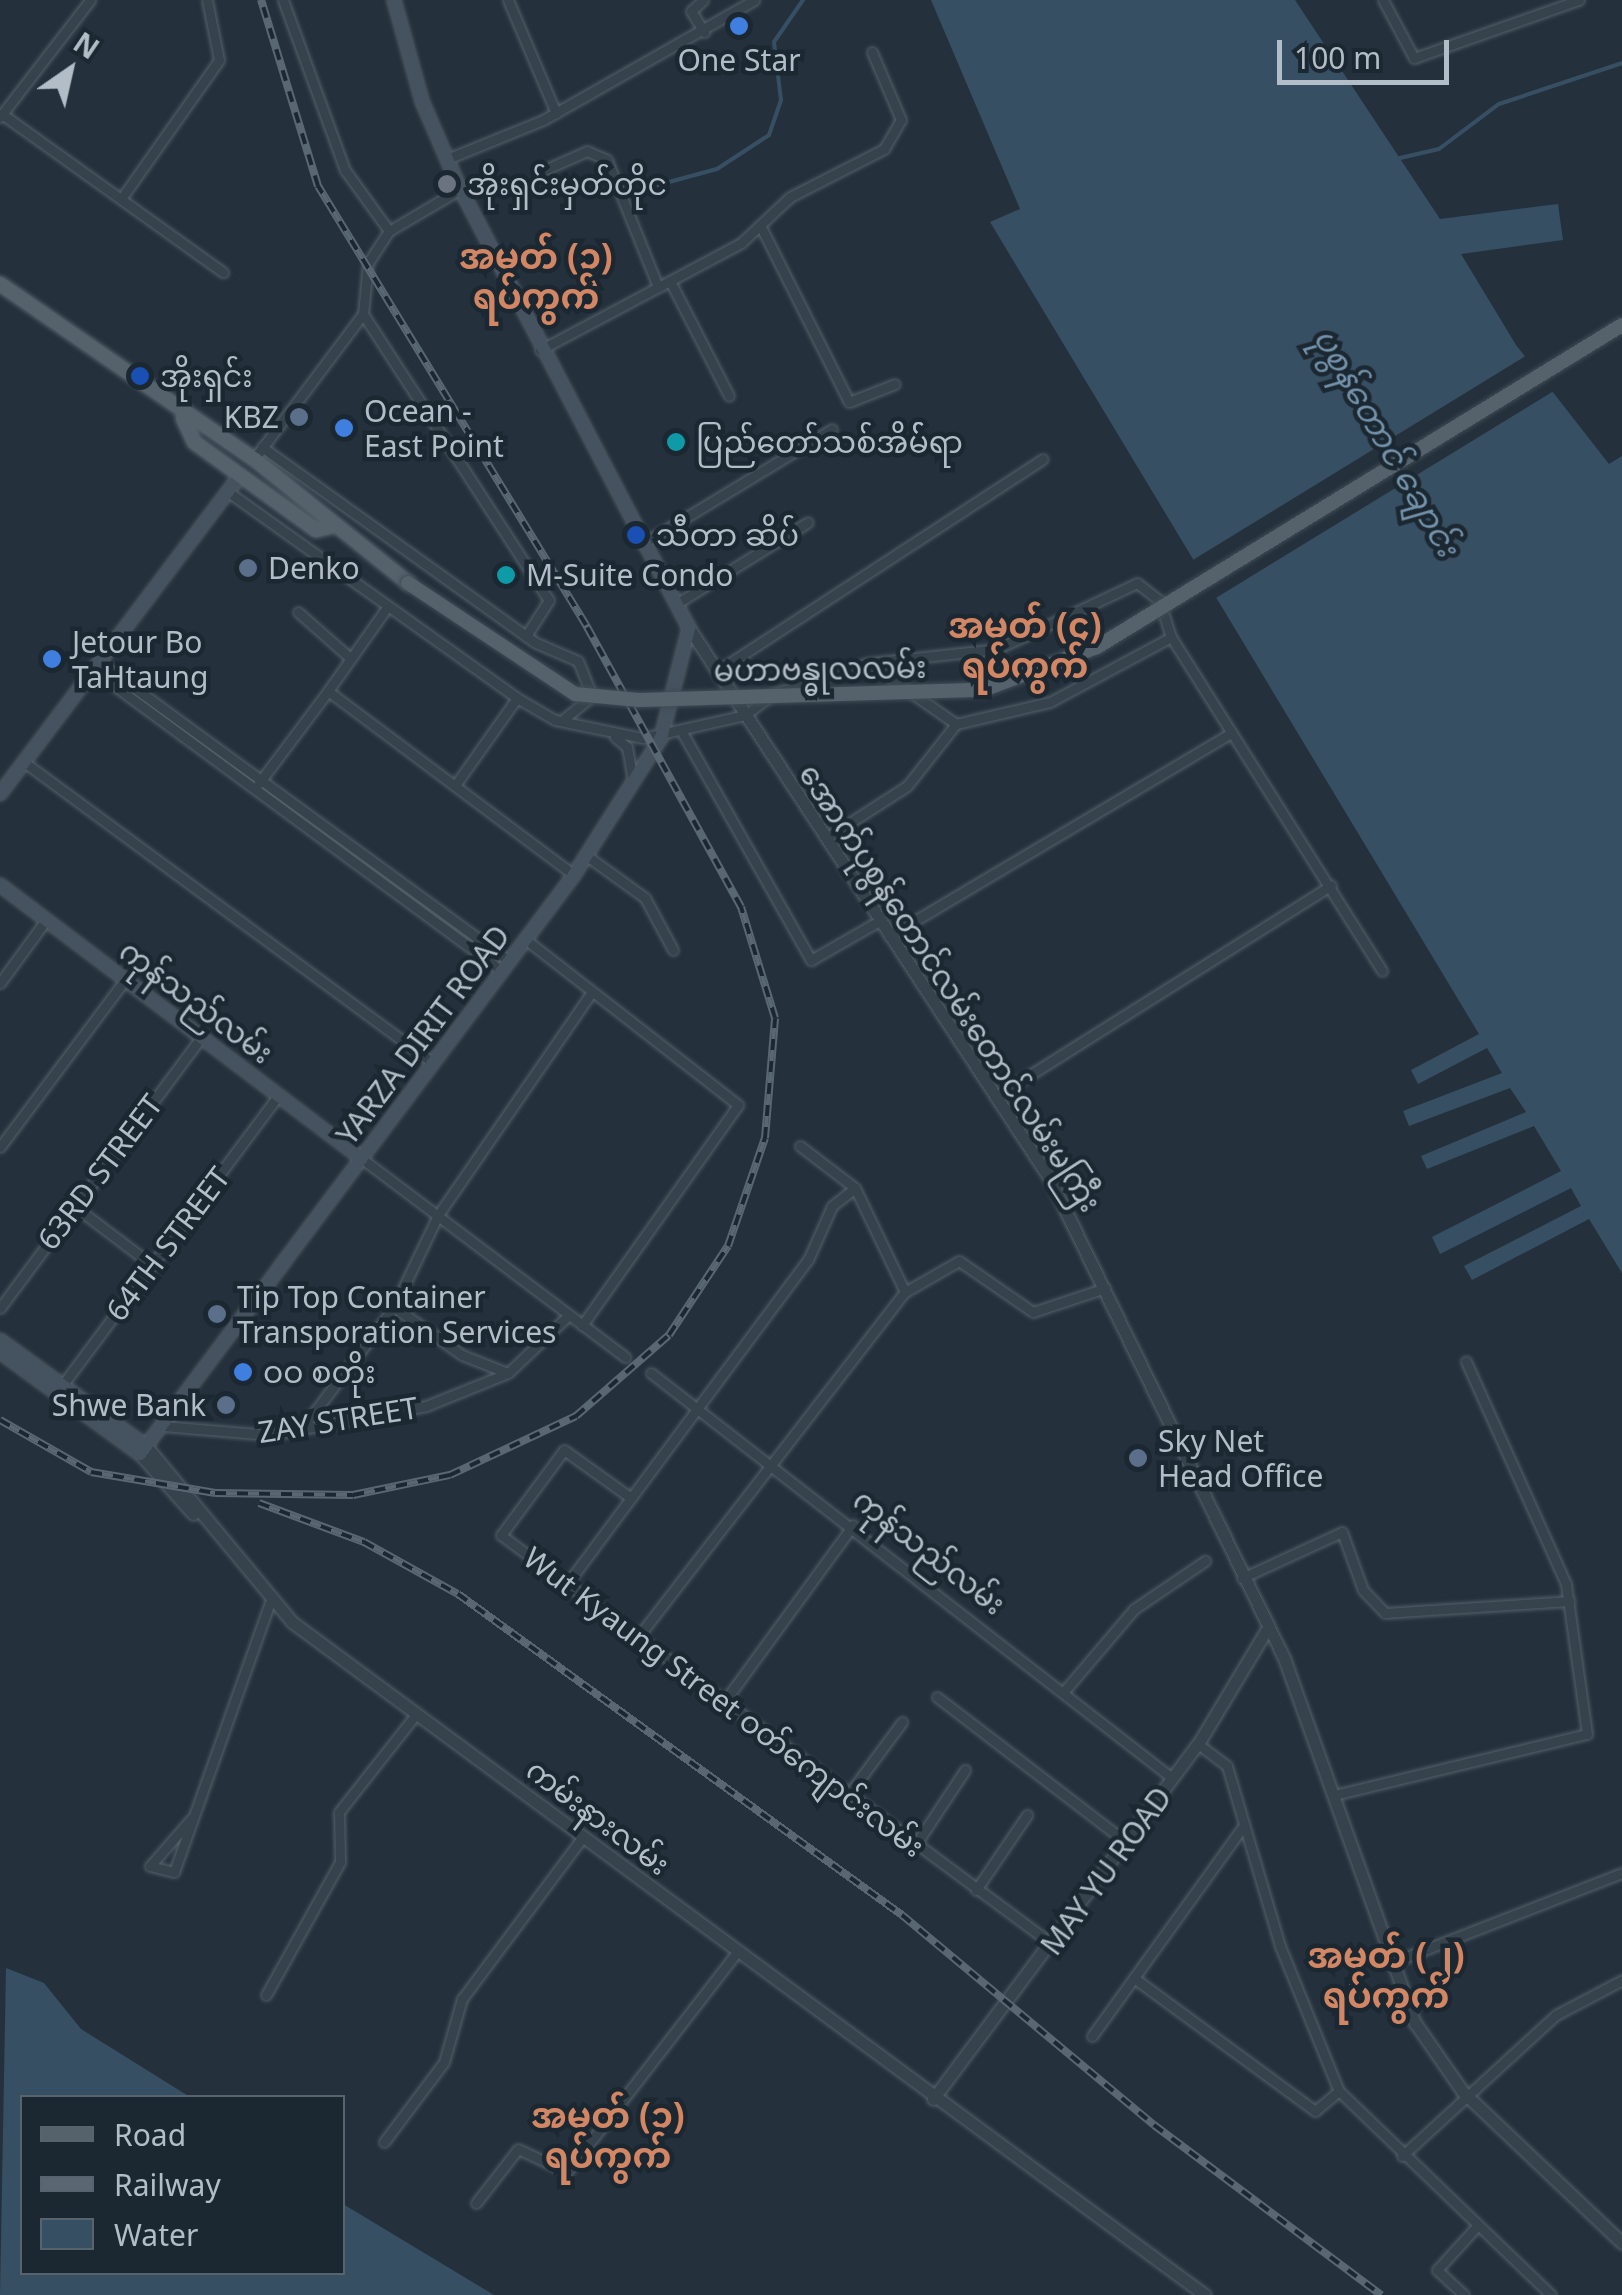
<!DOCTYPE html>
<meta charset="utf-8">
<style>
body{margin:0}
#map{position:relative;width:1622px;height:2295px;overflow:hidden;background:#24313c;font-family:"Noto Sans","Noto Sans Myanmar",sans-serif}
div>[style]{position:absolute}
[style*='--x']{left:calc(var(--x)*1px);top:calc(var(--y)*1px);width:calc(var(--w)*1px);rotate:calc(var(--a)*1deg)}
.water>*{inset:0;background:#374f63}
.pier>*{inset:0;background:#24313c}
.stream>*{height:4px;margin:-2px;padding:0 2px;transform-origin:2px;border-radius:2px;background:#374f63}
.roads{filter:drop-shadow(0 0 2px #55606a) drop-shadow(0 0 2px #55606a)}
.minor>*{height:9px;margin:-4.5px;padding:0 4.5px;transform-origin:4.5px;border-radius:4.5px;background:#37434c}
.tertiary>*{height:11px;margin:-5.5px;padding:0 5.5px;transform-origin:5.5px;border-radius:5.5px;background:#37434c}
.secondary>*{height:12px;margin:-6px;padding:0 6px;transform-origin:6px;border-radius:6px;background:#45525f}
.primary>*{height:14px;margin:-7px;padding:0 7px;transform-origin:7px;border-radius:7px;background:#55626c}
.rail>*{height:8px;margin-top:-4px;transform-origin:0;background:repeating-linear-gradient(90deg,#1c2831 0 11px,#596773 0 22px);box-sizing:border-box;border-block:2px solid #596773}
.bridges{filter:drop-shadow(0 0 2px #404c55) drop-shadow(0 0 2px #404c55)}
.primary-bridge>*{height:14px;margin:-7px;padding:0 7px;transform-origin:7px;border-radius:7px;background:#55626c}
.dots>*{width:28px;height:28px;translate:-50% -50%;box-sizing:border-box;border:5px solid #1c2831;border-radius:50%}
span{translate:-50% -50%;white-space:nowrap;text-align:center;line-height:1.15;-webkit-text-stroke:9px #1c2831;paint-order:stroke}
.poi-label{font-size:30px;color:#b3bdc8}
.left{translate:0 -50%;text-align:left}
.right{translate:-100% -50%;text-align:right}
.street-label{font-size:30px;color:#b3bdc8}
.water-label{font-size:32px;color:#7392aa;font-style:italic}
.quarter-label{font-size:35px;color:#d38663;font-weight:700}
.legend{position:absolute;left:20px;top:2095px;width:325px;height:180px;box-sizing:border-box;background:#1c2831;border:2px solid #58646d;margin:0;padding:12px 18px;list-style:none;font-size:30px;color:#b3bdc8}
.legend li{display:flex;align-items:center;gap:20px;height:50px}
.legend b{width:50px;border:2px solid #58646d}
.north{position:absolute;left:20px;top:20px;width:100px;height:100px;-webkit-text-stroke:8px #1c2831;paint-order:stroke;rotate:34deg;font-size:28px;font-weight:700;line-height:40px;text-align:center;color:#b3bdc8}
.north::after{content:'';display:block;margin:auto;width:35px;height:45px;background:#b3bdc8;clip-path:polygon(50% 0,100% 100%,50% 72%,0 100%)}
.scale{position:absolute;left:1277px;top:40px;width:172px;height:45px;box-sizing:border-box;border:5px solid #b3bdc8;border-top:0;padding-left:12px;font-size:30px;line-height:35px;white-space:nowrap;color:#b3bdc8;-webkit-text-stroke:8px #1c2831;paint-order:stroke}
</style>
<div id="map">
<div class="water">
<i style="clip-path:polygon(931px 0,1295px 0,1440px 219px,1558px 204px,1563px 240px,1461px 254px,1516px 345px,1609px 464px,1622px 456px,1622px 1273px,1589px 1219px,1472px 1280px,1464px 1266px,1581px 1206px,1571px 1188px,1440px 1254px,1432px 1237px,1561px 1171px,1534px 1126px,1427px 1169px,1421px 1156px,1526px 1112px,1510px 1088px,1409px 1126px,1403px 1111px,1502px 1073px,1487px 1048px,1418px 1084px,1411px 1070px,1479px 1034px,990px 222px,1020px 209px)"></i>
<i style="clip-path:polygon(6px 1968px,44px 1983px,81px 2029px,190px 2097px,22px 2098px,22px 2272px,342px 2272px,343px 2204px,494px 2295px,0 2295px)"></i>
</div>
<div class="pier">
<i style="clip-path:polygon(1529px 354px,1557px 389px,1211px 601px,1188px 563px)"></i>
</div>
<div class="stream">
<i style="--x:1400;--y:158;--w:40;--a:-13"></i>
<i style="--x:1439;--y:149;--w:75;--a:-36.9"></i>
<i style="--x:1499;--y:104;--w:130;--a:-18.4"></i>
<i style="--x:658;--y:185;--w:61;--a:-15.2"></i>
<i style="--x:717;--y:169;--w:62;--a:-33.2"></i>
<i style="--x:769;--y:135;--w:37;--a:-71"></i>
<i style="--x:781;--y:100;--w:58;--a:-96.9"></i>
<i style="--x:774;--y:42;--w:51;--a:-55.4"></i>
</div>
<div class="roads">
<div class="minor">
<i style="--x:283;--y:0;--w:181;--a:70"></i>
<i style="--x:345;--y:170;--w:75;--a:54.2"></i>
<i style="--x:508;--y:0;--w:123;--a:67"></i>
<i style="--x:703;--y:0;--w:16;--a:137"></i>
<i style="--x:691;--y:11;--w:25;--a:58"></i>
<i style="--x:1383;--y:0;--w:66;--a:61.9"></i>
<i style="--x:1414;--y:58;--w:175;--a:-19.4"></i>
<i style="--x:2;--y:114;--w:272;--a:35.6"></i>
<i style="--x:0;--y:117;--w:148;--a:-52.4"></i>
<i style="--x:447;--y:159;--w:104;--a:-22.1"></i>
<i style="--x:543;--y:120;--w:243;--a:-29.6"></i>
<i style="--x:542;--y:171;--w:49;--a:-24"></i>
<i style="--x:587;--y:151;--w:22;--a:24"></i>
<i style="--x:607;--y:160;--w:137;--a:68.1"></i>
<i style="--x:121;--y:199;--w:170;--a:-54.8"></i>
<i style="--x:219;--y:60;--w:61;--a:-101.3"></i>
<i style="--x:760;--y:225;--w:198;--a:63.3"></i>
<i style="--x:849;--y:402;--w:49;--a:-21.4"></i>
<i style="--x:670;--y:281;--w:129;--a:62.8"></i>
<i style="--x:363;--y:314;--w:341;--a:57"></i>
<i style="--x:549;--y:600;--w:43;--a:122.6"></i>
<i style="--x:540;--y:350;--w:228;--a:-28"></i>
<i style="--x:741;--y:243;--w:67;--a:-43.2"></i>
<i style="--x:790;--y:197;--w:106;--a:-27.1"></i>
<i style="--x:884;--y:149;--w:34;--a:-60"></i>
<i style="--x:901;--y:120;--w:74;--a:-113.1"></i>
<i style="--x:262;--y:447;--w:335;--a:35.6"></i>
<i style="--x:534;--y:642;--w:48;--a:23.4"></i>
<i style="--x:578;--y:661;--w:38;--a:68"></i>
<i style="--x:592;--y:696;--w:36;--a:141"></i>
<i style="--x:254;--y:459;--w:181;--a:-53.1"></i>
<i style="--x:363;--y:314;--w:51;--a:-84.4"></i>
<i style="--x:368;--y:263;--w:38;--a:-57"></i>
<i style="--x:389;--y:231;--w:82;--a:-30.6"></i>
<i style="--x:227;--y:491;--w:356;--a:35.5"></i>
<i style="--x:517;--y:698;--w:44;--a:30.1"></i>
<i style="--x:555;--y:720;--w:90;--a:11.6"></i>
<i style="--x:643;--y:738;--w:105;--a:-12.7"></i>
<i style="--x:745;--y:715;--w:35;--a:-37"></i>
<i style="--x:773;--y:694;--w:100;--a:-18.1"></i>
<i style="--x:868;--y:663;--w:130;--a:-6.2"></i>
<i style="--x:997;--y:649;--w:155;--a:-25.2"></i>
<i style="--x:1137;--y:583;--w:28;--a:38"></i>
<i style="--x:1159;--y:600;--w:39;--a:72"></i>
<i style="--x:1171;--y:637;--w:395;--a:57.7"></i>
<i style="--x:642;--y:544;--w:222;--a:-31.2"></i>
<i style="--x:676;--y:604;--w:155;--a:-31.8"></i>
<i style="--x:298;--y:612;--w:69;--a:41.5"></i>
<i style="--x:99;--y:662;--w:507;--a:36.1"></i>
<i style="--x:93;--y:670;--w:508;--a:36.35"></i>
<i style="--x:716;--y:672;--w:390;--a:-33.1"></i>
<i style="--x:328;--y:691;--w:104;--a:-54.8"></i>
<i style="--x:956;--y:724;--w:97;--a:-13.2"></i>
<i style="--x:1050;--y:702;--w:137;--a:-28.2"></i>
<i style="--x:683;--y:734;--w:260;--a:60.5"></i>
<i style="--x:811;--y:960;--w:78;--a:-29.8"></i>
<i style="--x:615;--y:737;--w:16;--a:40"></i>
<i style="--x:627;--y:747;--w:34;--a:80"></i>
<i style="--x:24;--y:762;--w:508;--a:36.35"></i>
<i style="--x:259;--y:783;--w:115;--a:-53.1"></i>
<i style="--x:328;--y:691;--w:307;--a:36.8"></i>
<i style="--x:456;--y:784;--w:105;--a:-54.7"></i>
<i style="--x:826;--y:838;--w:96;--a:-32.7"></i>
<i style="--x:907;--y:786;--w:79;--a:-51.7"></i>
<i style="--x:956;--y:724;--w:105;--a:-145.1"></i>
<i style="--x:587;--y:856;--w:72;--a:35.9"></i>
<i style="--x:645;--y:898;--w:59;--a:61.7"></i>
<i style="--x:889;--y:936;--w:398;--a:-30.7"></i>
<i style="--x:525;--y:939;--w:270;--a:37.9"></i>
<i style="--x:738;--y:1105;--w:270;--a:125.3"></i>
<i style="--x:0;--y:983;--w:78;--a:-53.9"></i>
<i style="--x:995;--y:1097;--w:397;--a:-32.2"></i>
<i style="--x:800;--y:1146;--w:69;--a:37.4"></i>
<i style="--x:855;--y:1188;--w:115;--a:64.3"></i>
<i style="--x:0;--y:1147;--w:209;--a:-53.2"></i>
<i style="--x:361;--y:1158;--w:331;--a:37"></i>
<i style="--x:74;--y:1206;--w:98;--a:37.1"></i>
<i style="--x:394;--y:1307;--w:83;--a:35.2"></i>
<i style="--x:462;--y:1355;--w:46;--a:21.6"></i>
<i style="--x:0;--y:1308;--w:337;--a:-53.4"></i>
<i style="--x:651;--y:1373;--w:660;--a:37.86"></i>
<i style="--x:61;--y:1387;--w:363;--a:-53.3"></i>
<i style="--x:163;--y:1426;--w:107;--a:4.8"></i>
<i style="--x:270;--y:1435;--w:159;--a:-10.5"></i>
<i style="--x:426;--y:1406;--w:88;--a:-21.9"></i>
<i style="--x:508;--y:1373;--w:84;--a:-43.6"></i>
<i style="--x:300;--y:1431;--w:156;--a:-52.8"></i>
<i style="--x:394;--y:1307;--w:102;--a:-64.4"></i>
<i style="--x:438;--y:1215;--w:270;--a:-55.4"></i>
<i style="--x:631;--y:1498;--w:82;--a:-144.4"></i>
<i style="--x:564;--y:1450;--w:106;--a:126.5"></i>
<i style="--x:501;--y:1535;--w:688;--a:36.6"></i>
<i style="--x:1242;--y:1578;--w:110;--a:-24.7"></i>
<i style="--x:1342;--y:1532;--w:62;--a:70.1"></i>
<i style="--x:1363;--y:1590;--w:32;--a:46"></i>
<i style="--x:1385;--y:1613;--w:185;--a:-3.7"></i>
<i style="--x:567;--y:1584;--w:404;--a:-53.4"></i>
<i style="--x:808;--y:1260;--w:59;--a:-66"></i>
<i style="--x:832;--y:1206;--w:29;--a:-38"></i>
<i style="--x:638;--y:1637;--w:436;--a:-52.3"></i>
<i style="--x:905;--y:1292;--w:62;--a:-29.9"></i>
<i style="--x:959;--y:1261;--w:90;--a:34.6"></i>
<i style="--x:1033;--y:1312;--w:76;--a:-18.4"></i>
<i style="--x:1066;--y:1689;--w:105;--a:-49.6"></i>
<i style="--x:1134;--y:1609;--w:86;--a:-34.1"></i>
<i style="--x:937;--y:1697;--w:237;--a:37.5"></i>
<i style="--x:724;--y:1702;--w:219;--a:-53.9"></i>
<i style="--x:1198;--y:1744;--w:36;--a:37"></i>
<i style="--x:1227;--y:1766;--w:188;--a:73.6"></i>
<i style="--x:1280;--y:1946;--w:157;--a:67.9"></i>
<i style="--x:1339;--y:2091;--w:294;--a:43.9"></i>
<i style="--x:848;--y:1795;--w:91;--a:-53.5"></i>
<i style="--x:1334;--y:1795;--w:260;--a:-13.6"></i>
<i style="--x:1587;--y:1734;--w:151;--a:-98"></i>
<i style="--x:1566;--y:1584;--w:244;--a:-114.2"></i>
<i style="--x:192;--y:1818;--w:64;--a:131.2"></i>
<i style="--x:150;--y:1866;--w:25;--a:14"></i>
<i style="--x:174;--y:1872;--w:286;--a:-70.4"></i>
<i style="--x:916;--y:1844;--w:89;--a:-56.5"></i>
<i style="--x:976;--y:1890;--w:91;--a:-55.8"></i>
<i style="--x:1391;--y:1963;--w:248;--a:-21.3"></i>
<i style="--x:1134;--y:1978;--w:225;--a:36.3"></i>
<i style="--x:1315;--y:2111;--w:31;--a:-40"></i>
<i style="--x:266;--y:1995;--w:152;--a:-60.9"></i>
<i style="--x:340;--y:1862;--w:50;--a:-91.1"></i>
<i style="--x:339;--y:1812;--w:126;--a:-51.8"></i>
<i style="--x:1092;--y:2036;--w:260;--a:-54.2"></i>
<i style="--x:384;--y:2142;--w:100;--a:-53.1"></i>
<i style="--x:444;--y:2062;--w:66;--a:-74.1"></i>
<i style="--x:462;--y:1999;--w:201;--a:-53.3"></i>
<i style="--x:1402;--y:2156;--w:209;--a:-42.5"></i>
<i style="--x:1556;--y:2015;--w:75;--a:-27.9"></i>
<i style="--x:476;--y:2203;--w:68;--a:-52.1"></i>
<i style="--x:518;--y:2149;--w:54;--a:25.1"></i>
<i style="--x:567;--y:2172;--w:273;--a:-52.3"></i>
<i style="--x:1464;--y:2295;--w:37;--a:-137"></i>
<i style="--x:1437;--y:2270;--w:59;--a:-47.7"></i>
</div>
<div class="tertiary">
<i style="--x:689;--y:628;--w:659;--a:56.77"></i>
<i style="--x:1050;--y:1179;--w:533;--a:63.96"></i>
<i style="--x:1284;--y:1658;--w:388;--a:70.3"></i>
<i style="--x:1415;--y:2023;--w:84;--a:55.2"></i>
<i style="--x:1463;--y:2092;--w:219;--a:43.5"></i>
<i style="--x:146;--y:1446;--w:229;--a:50.3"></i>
<i style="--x:292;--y:1622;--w:1134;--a:36.4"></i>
<i style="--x:140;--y:1454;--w:80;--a:48.5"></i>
<i style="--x:933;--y:2099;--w:443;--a:-53.3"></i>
<i style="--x:1198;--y:1744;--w:132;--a:-59"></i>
</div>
<div class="secondary">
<i style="--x:0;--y:794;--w:399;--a:-53"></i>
<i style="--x:0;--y:885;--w:453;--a:37.1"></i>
<i style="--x:0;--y:1340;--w:180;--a:36"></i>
<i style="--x:0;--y:1352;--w:173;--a:36.1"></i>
<i style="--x:140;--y:1454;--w:724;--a:-53.15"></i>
<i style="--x:574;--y:875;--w:162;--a:-57.6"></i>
<i style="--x:661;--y:738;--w:114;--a:-75.7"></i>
<i style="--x:689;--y:628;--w:495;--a:-117.5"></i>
<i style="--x:460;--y:189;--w:96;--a:-113.4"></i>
<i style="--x:422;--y:101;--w:105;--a:-105.5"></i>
</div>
<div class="primary">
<i style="--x:0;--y:284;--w:308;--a:34.6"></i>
<i style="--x:254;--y:459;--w:198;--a:38.8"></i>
<i style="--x:183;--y:418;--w:26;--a:65"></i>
<i style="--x:194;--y:442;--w:150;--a:35.8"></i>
<i style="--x:316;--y:530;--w:16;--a:-14"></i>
</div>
</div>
<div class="rail">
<i style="--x:0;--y:1420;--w:105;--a:29.7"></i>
<i style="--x:91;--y:1472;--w:126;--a:9.6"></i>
<i style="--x:215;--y:1493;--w:138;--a:0.8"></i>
<i style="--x:353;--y:1495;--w:99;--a:-11.7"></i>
<i style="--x:450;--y:1475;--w:139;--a:-25.1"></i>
<i style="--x:576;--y:1416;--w:123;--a:-41.1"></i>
<i style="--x:669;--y:1335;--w:107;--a:-56.5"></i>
<i style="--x:728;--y:1246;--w:114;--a:-71.1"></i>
<i style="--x:765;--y:1138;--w:120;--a:-85.2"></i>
<i style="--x:775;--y:1018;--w:116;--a:-107"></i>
<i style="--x:741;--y:907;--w:322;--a:-118.8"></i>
<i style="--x:586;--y:625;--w:514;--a:-121.4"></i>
<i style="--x:318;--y:186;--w:195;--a:-107"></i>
<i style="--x:259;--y:1503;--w:112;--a:20.4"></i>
<i style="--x:364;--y:1542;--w:107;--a:29"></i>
<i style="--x:458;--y:1594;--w:548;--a:35.87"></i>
<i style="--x:902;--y:1915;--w:328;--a:39.8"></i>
<i style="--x:1154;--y:2125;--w:284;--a:36.8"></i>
</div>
<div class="bridges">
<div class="primary-bridge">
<i style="--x:408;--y:583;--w:201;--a:33.6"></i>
<i style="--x:575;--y:694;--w:64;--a:5.4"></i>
<i style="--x:639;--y:700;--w:344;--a:-1.7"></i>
<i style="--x:983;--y:690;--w:122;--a:-20.7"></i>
<i style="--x:1097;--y:647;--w:616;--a:-31.52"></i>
</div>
</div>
<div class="dots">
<i style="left:739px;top:26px;background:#3f7fe0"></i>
<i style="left:447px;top:184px;background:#6b7280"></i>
<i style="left:140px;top:376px;background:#1a4fb4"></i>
<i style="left:299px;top:417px;background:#5c6f8a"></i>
<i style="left:344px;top:428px;background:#3f7fe0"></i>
<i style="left:676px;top:442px;background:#0f9aa8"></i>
<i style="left:636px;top:535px;background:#1a4fb4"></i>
<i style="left:248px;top:568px;background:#5c6f8a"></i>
<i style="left:506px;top:575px;background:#0f9aa8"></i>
<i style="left:52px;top:659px;background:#3f7fe0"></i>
<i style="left:217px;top:1314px;background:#5c6f8a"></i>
<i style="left:243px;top:1372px;background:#3f7fe0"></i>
<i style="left:226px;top:1405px;background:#5c6f8a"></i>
<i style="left:1138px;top:1458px;background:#5c6f8a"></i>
</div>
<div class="poi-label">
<span style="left:739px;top:60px">One Star</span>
<span class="left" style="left:467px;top:184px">အိုးရှင်းမှတ်တိုင</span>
<span class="left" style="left:160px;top:376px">အိုးရှင်း</span>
<span class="left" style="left:364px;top:428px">Ocean -<br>East Point</span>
<span class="right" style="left:279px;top:417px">KBZ</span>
<span class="left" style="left:696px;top:442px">ပြည်တော်သစ်အိမ််ရာ</span>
<span class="left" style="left:656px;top:535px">သီတာ ဆိပ်</span>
<span class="left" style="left:268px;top:568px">Denko</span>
<span class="left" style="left:526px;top:575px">M-Suite Condo</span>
<span class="left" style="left:72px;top:659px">Jetour Bo<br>TaHtaung</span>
<span class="left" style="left:237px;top:1314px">Tip Top Container<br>Transporation Services</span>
<span class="left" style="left:263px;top:1372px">ဝဝ စတိုး</span>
<span class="right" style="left:206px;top:1405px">Shwe Bank</span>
<span class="left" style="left:1158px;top:1458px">Sky Net<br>Head Office</span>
</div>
<div class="street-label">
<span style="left:820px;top:669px;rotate:-1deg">မဟာဗန္ဓုလလမ်း</span>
<span style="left:950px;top:988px;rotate:57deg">အောက်ပုစွန်တောင်လမ်းတောင်လမ်းမကြီး</span>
<span style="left:196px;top:1002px;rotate:37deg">ကုန်သည်လမ်း</span>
<span style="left:423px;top:1035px;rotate:-53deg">YARZA DIRIT ROAD</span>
<span style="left:100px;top:1172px;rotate:-53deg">63RD STREET</span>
<span style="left:168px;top:1244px;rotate:-53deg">64TH STREET</span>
<span style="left:338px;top:1420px;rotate:-9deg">ZAY STREET</span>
<span style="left:929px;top:1552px;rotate:38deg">ကုန်သည်လမ်း</span>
<span style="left:724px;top:1702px;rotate:37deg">Wut Kyaung Street ဝတ်ကျောင်းလမ်း</span>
<span style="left:598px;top:1817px;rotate:37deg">ကမ်းနားလမ်း</span>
<span style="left:1106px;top:1871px;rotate:-54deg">MAY YU ROAD</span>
</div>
<div class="water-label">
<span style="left:1387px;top:442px;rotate:60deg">ပုစွန်တောင် ချောင်း</span>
</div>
<div class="quarter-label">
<span style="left:536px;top:276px">အမှတ် (၃)<br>ရပ်ကွက်</span>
<span style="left:1025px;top:645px">အမှတ် (၄)<br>ရပ်ကွက်</span>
<span style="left:1386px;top:1975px">အမှတ် (၂)<br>ရပ်ကွက်</span>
<span style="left:608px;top:2135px">အမှတ် (၁)<br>ရပ်ကွက်</span>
</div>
<ul class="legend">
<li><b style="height:12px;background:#55626c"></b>Road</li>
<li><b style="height:12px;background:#596773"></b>Railway</li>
<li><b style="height:28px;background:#374f63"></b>Water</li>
</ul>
<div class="north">N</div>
<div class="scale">100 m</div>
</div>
